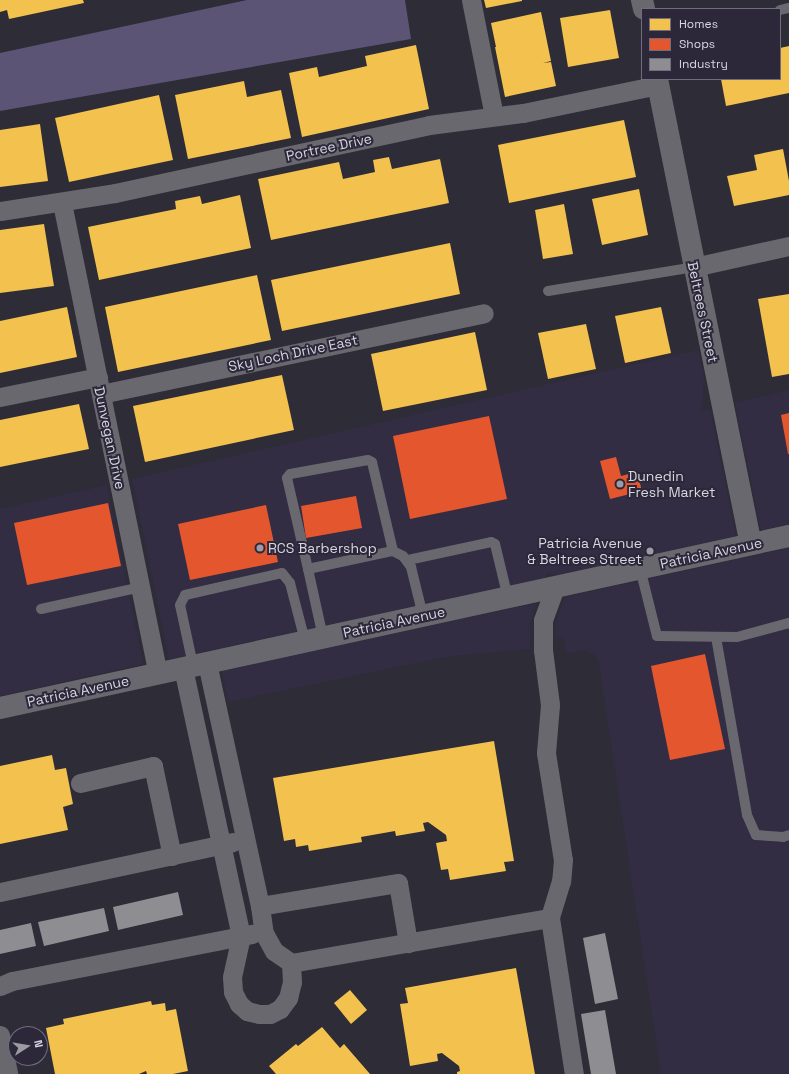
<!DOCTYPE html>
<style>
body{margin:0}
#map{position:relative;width:789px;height:1074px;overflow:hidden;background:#2e2c36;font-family:"Space Grotesk",sans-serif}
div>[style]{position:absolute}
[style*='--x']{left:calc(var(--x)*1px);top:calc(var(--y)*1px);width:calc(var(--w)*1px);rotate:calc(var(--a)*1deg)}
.built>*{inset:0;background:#322d43}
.water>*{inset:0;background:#5c5475}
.homes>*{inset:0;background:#f2c14e}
.shops>*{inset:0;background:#e4572e}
.industry>*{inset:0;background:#8d8d92}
.service>*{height:10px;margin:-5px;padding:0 5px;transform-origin:5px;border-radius:5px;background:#6a686f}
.minor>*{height:19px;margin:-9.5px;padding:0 9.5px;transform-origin:9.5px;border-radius:9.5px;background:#6a686f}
.tertiary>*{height:22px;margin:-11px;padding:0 11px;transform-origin:11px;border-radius:11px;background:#6a686f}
.dots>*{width:11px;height:11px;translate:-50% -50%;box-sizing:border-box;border:2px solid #2c283a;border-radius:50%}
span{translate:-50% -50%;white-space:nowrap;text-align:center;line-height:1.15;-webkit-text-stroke:4px #2c283a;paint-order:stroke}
.street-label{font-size:14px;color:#d7d5e1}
.poi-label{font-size:14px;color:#d7d5e1}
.left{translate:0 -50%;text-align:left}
.right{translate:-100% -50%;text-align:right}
.legend{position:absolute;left:641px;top:8px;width:140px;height:72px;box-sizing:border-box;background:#2c283a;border:1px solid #706d7d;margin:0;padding:5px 7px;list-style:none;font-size:12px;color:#d7d5e1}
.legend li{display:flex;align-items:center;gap:8px;height:20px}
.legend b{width:20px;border:1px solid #706d7d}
.north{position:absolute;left:8px;top:1026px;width:40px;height:40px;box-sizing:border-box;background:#2c283a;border:1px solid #706d7d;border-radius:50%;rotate:78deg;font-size:11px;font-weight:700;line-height:16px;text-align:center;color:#d7d5e1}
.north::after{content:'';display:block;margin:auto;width:14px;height:18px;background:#9c9aa5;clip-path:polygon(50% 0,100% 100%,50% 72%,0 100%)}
</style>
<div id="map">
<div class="built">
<i style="clip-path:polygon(698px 350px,704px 378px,702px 410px,710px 409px,736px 536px,556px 575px,547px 573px,545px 578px,169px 659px,132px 479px)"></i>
<i style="clip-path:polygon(789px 390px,789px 524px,761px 530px,735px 403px)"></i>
<i style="clip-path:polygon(107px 485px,143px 664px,0 696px,0 509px)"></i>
<i style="clip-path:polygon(789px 548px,789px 1074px,661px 1074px,598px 658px,586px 650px,566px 654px,563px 636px,556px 637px,556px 622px,565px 597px)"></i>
<i style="clip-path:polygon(537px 603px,531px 621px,530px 649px,450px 656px,228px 702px,222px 671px)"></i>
</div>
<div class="water">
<i style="clip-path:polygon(247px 0,405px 0,411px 39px,0 111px,0 53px)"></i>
</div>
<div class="homes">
<i style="clip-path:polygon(0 0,83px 0,84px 3px,9px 19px,7px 10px,0 12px)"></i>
<i style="clip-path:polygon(484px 0,522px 0,522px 1px,486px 8px)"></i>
<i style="clip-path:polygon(610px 10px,619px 58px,568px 67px,560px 18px)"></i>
<i style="clip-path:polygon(541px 12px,551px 61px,543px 63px,551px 62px,556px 86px,505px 97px,495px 47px,504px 45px,496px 47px,491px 23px)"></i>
<i style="clip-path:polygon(416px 45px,429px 109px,302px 137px,289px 73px,317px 67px,319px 77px,367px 66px,365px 56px)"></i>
<i style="clip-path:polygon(789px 46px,789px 93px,726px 106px,721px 79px,780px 79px,780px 48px)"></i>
<i style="clip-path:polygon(244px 81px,247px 97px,281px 90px,291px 138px,188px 159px,175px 95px)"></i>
<i style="clip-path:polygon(159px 95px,173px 160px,69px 182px,55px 118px)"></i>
<i style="clip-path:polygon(624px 120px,636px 177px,509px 203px,498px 145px)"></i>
<i style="clip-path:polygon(40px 124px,48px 181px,0 187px,0 130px)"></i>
<i style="clip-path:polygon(783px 149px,789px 181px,789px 195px,734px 206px,727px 176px,757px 170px,754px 155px)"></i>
<i style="clip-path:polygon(389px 157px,392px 169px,440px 159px,449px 203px,271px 240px,258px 179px,339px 162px,343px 179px,375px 172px,373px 160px)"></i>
<i style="clip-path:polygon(639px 189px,648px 235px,602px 245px,592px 199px)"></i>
<i style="clip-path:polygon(240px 195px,251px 248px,99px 280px,88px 227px,176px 209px,175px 201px,200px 196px,202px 204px)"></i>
<i style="clip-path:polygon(564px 204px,573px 254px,543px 259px,535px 210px)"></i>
<i style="clip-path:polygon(44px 224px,54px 286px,0 293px,0 230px)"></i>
<i style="clip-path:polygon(450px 243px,460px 294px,282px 331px,271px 280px)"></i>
<i style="clip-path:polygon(257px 275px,271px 340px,118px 372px,105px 307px)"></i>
<i style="clip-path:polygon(789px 294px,789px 374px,772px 377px,758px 299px)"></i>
<i style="clip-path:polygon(67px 307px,77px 357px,0 373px,0 321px)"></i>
<i style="clip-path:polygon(661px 307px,671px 353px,625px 363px,615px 316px)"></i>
<i style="clip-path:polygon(586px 324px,596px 369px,548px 379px,538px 333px)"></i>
<i style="clip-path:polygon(475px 332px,487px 390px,383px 411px,371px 354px)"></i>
<i style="clip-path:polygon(282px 375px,294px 430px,145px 462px,133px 406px)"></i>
<i style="clip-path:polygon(79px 404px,89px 449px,0 467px,0 420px)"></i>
<i style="clip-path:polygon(494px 741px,514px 861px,504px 862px,506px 871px,450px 880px,448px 869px,441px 870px,436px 843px,447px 841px,446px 835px,428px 822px,423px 823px,425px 831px,396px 836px,395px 831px,361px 837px,362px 842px,309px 851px,308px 845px,296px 847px,295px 839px,284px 841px,273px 778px)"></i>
<i style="clip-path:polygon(52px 755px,55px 770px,66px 768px,73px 804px,63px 807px,68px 830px,0 844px,0 766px)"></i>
<i style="clip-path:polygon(516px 968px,535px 1074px,457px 1074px,457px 1072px,460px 1071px,459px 1066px,442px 1053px,437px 1054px,438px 1061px,410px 1066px,400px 1004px,408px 1003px,405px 988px)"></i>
<i style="clip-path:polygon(350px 990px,367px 1010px,351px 1024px,334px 1003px)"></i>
<i style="clip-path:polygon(151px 1001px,152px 1005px,165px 1003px,166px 1011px,176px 1009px,188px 1071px,173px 1074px,147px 1074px,146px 1071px,139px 1074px,55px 1074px,46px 1028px,64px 1024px,63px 1019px)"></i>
<i style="clip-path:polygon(322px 1027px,340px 1048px,344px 1044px,370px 1074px,276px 1074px,269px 1066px,296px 1044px,298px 1046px)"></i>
</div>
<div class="shops">
<i style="clip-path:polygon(789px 413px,789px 454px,788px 454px,781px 415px)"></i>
<i style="clip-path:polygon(489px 416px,507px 499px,410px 519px,393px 436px)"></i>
<i style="clip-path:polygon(616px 457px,621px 476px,637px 472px,642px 491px,610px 499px,600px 461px)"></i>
<i style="clip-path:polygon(356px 496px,362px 528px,306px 538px,301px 506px)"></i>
<i style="clip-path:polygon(108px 503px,121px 566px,27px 585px,14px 523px)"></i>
<i style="clip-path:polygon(266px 505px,278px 562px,190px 580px,178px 524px)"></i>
<i style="clip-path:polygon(705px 654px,725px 749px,670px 760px,651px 666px)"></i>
</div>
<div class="industry">
<i style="clip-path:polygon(178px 892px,183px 915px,118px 930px,113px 907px)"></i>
<i style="clip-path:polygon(104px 908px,109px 931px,44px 946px,38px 922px)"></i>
<i style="clip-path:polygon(31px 923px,36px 946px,0 954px,0 930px)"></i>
<i style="clip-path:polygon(605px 933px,618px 999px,595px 1004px,583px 938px)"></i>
<i style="clip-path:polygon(605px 1010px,616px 1074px,591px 1074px,581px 1014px)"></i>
</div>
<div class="service">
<i style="--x:780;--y:10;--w:9;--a:-13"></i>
<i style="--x:548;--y:291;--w:148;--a:-9.3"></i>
<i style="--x:393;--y:551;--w:11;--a:27"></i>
<i style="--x:403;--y:556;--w:14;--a:54"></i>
<i style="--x:411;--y:567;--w:50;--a:76.2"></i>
<i style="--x:408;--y:560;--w:85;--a:-12.2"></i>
<i style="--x:491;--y:542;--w:4;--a:27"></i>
<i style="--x:495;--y:544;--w:56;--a:76.5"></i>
<i style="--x:640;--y:568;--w:70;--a:76"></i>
<i style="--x:657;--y:636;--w:80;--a:0.7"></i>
<i style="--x:737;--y:637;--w:54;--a:-15.1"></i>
<i style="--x:308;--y:569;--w:87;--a:-12"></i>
<i style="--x:393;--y:551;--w:91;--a:-103.3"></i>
<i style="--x:372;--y:462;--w:4;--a:-153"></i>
<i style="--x:368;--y:460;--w:79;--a:169.8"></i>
<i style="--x:290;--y:474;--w:5;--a:127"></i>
<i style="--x:287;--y:478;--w:93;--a:77"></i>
<i style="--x:308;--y:569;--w:70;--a:77.6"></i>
<i style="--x:41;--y:609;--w:102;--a:-12.4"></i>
<i style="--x:716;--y:637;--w:181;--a:80.1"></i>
<i style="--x:747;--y:815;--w:22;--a:66"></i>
<i style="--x:756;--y:835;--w:27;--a:4"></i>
<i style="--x:783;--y:837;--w:6;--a:-18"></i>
<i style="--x:193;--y:665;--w:61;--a:-102.2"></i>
<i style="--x:180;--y:605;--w:11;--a:-63"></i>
<i style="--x:185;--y:595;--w:99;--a:-12.8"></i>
<i style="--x:282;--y:573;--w:13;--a:51"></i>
<i style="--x:290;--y:583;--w:60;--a:75.5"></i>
</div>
<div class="minor">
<i style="--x:471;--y:0;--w:118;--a:78.8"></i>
<i style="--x:62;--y:203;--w:480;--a:78.5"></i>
<i style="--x:0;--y:211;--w:116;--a:-8.9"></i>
<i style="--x:115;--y:193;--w:321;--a:-12.2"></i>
<i style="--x:429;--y:125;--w:95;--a:-7.3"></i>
<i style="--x:523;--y:113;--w:138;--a:-11.7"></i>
<i style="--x:694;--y:267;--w:97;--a:-12.5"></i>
<i style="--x:101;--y:394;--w:391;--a:-11.9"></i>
<i style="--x:0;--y:397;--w:100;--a:-11.5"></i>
<i style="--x:555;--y:587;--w:35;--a:110"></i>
<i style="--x:543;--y:620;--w:30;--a:90"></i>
<i style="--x:543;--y:650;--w:55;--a:82.7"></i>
<i style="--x:550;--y:705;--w:48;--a:94.8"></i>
<i style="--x:546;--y:753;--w:108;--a:81"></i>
<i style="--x:563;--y:860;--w:21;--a:95"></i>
<i style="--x:561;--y:881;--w:39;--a:107"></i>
<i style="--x:550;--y:918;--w:158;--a:81.3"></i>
<i style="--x:207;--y:663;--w:249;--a:77.7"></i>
<i style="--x:260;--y:906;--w:27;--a:82"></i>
<i style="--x:264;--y:933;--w:21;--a:61"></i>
<i style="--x:274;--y:951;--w:21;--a:35"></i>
<i style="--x:291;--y:963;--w:263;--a:-9.9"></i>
<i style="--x:183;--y:668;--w:274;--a:77.8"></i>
<i style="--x:241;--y:936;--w:42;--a:102.4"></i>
<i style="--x:232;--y:977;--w:15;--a:86"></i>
<i style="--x:233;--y:992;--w:13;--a:63"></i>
<i style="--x:239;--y:1004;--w:11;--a:41"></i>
<i style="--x:247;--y:1011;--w:12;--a:14"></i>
<i style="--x:259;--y:1014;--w:11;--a:0"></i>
<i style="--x:270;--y:1014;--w:11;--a:-27"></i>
<i style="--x:280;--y:1009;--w:14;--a:-54"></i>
<i style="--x:288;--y:998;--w:16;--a:-76"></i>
<i style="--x:292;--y:982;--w:19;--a:-93"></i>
<i style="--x:80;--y:783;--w:75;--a:-13.1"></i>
<i style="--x:153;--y:766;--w:92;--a:78.1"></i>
<i style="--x:0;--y:892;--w:238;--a:-12.1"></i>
<i style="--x:260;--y:906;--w:140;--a:-9.5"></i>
<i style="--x:398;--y:883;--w:61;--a:80.5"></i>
<i style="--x:0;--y:986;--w:13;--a:-23"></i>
<i style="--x:12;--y:981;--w:245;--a:-11.1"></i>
<i style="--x:0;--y:1035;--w:40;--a:78"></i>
</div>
<div class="tertiary">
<i style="--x:642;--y:0;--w:9;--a:77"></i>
<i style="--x:657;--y:79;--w:474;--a:78.6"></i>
<i style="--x:0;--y:708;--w:808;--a:-12.3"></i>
</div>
<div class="dots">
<i style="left:620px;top:484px;background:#9c9aa5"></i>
<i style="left:260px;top:548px;background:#9c9aa5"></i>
<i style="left:650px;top:551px;background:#9c9aa5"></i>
</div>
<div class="street-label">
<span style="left:329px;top:147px;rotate:-12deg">Portree Drive</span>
<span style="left:703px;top:312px;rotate:78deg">Beltrees Street</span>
<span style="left:293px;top:353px;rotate:-12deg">Sky Loch Drive East</span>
<span style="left:110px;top:438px;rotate:78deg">Dunvegan Drive</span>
<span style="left:711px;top:553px;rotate:-12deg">Patricia Avenue</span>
<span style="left:394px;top:622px;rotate:-12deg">Patricia Avenue</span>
<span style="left:78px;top:691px;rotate:-12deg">Patricia Avenue</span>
</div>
<div class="poi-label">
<span class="left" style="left:628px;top:484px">Dunedin<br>Fresh Market</span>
<span class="right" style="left:642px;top:551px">Patricia Avenue<br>&amp; Beltrees Street</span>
<span class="left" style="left:268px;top:548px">RCS Barbershop</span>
</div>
<ul class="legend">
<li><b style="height:11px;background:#f2c14e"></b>Homes</li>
<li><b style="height:11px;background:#e4572e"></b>Shops</li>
<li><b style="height:11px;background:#8d8d92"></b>Industry</li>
</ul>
<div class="north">N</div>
</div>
